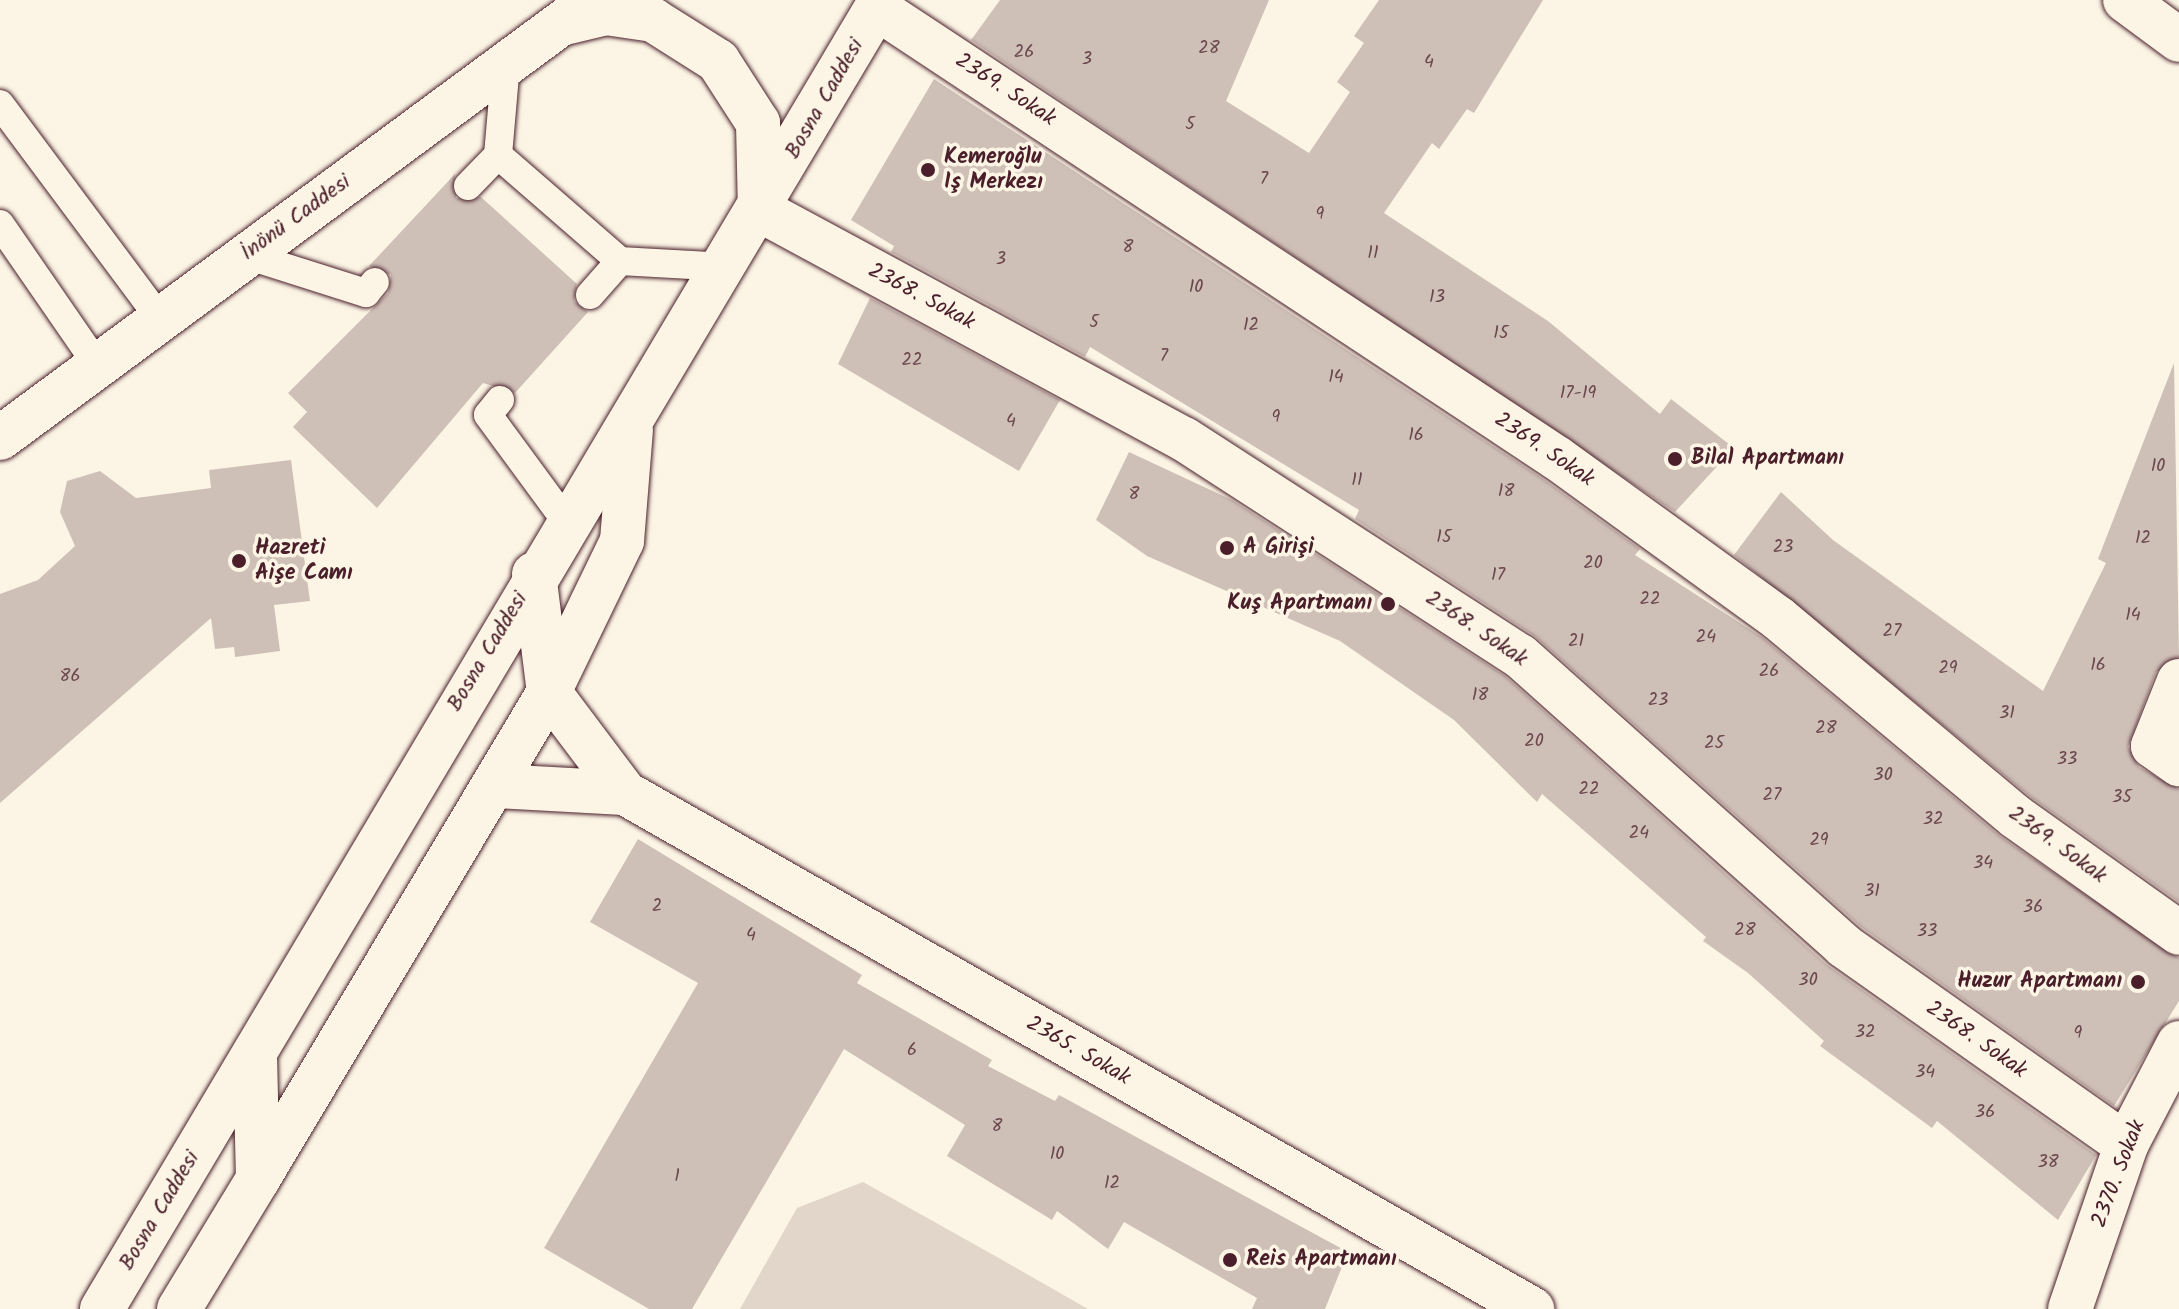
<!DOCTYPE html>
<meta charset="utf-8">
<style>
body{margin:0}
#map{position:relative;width:2179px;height:1309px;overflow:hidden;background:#fcf5e5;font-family:Kalam,sans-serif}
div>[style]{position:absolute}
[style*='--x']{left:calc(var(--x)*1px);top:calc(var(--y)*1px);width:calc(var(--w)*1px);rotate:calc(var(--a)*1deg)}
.green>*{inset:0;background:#e2d5ca}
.building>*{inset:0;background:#cfc0b7}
.roads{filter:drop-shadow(0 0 2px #4a1f2b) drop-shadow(0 0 2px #4a1f2b)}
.lane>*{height:28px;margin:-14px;padding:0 14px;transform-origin:14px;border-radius:14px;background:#fcf5e5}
.street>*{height:44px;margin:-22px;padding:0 22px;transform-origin:22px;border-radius:22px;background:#fcf5e5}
.primary>*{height:44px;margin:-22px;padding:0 22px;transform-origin:22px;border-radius:22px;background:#fcf5e5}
.dots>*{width:22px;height:22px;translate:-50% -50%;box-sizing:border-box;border:4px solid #fcf5e5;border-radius:50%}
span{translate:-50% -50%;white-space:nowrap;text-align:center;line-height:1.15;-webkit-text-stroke:7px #fcf5e5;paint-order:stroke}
.number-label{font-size:18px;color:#6b474e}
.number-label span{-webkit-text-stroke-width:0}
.street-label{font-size:22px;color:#4a1f2b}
.poi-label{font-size:22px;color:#4a1f2b;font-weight:700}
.left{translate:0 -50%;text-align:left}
.right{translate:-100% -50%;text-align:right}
</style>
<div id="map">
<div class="green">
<i style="clip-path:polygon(863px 1182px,997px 1257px,1088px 1309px,740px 1309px,797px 1208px)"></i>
</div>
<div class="building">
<i style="clip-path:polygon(1000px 0,1269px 0,1226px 101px,1309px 153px,1350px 92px,1337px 82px,1364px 43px,1354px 36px,1379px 0,1543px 0,1474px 113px,1467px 109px,1439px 149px,1432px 143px,1384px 213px,1548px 321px,1660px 414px,1671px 399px,1734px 448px,1675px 512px,971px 40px)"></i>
<i style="clip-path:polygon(934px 79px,1543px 479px,1640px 549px,1635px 555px,1763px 638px,2001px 837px,2179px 958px,2179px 1001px,2114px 1106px,1860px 926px,1536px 637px,1355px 519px,1359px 510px,1090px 347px,1085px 357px,891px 252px,894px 246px,851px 220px)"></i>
<i style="clip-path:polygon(455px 174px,456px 198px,481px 197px,577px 284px,574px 301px,588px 312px,515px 393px,483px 383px,377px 508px,293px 427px,307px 412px,288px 393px,388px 293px,391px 275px,369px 266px)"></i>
<i style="clip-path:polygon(870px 298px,1060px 400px,1019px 471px,838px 364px)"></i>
<i style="clip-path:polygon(2174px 363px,2179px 657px,2156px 672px,2128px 747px,2139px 767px,2179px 789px,2179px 902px,2031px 797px,1734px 555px,1781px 492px,1833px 540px,2043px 691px,2106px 563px,2098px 559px)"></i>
<i style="clip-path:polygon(1129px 452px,1232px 500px,1505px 676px,1827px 965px,2096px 1155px,2058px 1220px,1937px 1121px,1932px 1128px,1820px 1046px,1824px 1041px,1748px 973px,1703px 941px,1706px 937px,1542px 794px,1537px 802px,1454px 720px,1340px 641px,1147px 556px,1096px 520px)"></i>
<i style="clip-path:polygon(291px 460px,310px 601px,274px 605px,280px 651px,235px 657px,234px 647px,215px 649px,211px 618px,0 803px,0 594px,38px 580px,75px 546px,60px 512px,67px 481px,100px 471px,136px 498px,211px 488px,209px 470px)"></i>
<i style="clip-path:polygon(638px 839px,862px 975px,857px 983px,992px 1060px,988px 1066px,1055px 1101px,1059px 1095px,1348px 1252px,1325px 1309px,1252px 1309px,1257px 1298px,1124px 1222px,1108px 1249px,1057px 1211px,1052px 1220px,947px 1156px,965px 1125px,844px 1049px,692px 1309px,649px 1309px,544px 1248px,698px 983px,590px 922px)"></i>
</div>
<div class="roads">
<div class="lane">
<i style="--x:0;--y:104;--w:268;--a:53.3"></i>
<i style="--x:498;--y:155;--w:162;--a:41"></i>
<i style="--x:468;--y:186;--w:43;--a:-45.9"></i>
<i style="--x:498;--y:155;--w:91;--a:-85"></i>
<i style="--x:0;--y:224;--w:173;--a:55.4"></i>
<i style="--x:246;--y:255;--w:126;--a:17.6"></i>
<i style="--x:366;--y:293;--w:14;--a:-51"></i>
<i style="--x:590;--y:295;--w:45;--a:-48.6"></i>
<i style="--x:620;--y:261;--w:107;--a:3.2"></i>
<i style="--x:500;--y:400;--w:19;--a:129"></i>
<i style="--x:488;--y:415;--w:135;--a:53.7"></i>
</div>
<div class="street">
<i style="--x:2125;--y:0;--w:67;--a:36.5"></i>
<i style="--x:878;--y:9;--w:814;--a:33.48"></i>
<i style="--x:1557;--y:458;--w:273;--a:35.9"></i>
<i style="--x:1778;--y:618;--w:310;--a:39.9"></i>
<i style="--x:2016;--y:817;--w:200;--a:35.4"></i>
<i style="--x:760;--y:210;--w:482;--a:28.4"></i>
<i style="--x:1184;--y:439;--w:400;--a:32.9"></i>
<i style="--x:1520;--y:656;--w:435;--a:41.8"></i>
<i style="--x:1844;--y:946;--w:345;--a:35.2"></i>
<i style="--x:2179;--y:681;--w:70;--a:111.8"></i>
<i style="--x:2153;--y:746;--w:32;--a:35"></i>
<i style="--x:549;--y:692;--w:126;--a:53"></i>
<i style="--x:625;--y:793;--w:1044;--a:29.64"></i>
<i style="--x:496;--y:786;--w:129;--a:3.1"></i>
<i style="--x:2070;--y:1309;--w:173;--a:-71.1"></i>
<i style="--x:2126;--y:1145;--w:115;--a:-62.5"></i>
</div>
<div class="primary">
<i style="--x:564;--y:23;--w:43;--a:-13.4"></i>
<i style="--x:606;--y:13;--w:48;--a:8.5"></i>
<i style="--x:653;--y:20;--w:77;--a:32.2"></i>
<i style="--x:718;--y:61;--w:74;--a:57.2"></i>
<i style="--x:758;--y:123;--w:87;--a:88.7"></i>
<i style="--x:0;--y:438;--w:737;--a:-36.45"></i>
<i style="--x:534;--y:574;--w:119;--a:82.8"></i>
<i style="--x:258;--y:1179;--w:567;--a:-59.14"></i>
<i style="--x:549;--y:692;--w:168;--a:-64.2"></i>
<i style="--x:622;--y:541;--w:111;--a:-85.4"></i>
<i style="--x:102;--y:1309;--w:1523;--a:-59.24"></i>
<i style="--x:179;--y:1309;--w:152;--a:-58.7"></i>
<i style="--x:258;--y:1179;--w:126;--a:-91.4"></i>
</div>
</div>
<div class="dots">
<i style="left:928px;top:170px;background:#4a1f2b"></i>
<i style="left:1675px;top:459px;background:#4a1f2b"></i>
<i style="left:1227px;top:548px;background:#4a1f2b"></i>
<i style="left:239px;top:561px;background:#4a1f2b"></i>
<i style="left:1388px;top:604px;background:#4a1f2b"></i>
<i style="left:2138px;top:982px;background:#4a1f2b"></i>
<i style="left:1230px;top:1260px;background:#4a1f2b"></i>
</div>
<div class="number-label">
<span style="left:1209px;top:49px">28</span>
<span style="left:1024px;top:53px">26</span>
<span style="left:1087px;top:60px">3</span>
<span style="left:1429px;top:63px">4</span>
<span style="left:1190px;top:125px">5</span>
<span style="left:1264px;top:180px">7</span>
<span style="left:1320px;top:215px">9</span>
<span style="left:1128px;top:248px">8</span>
<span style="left:1373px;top:254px">11</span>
<span style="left:1001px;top:260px">3</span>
<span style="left:1196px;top:288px">10</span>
<span style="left:1437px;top:298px">13</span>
<span style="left:1094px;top:323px">5</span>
<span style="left:1251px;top:326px">12</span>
<span style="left:1501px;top:334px">15</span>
<span style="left:1164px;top:357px">7</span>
<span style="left:912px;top:361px">22</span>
<span style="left:1336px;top:378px">14</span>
<span style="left:1578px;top:394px">17-19</span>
<span style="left:1276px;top:418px">9</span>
<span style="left:1011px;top:422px">4</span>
<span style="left:1416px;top:436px">16</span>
<span style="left:2158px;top:467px">10</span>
<span style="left:1357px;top:481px">11</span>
<span style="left:1506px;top:492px">18</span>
<span style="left:1134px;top:495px">8</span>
<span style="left:1444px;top:538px">15</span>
<span style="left:2143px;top:539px">12</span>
<span style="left:1783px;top:548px">23</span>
<span style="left:1593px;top:564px">20</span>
<span style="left:1498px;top:576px">17</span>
<span style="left:1650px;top:600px">22</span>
<span style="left:2133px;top:616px">14</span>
<span style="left:1892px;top:632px">27</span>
<span style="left:1706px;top:638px">24</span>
<span style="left:1576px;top:642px">21</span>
<span style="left:2098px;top:666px">16</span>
<span style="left:1948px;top:669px">29</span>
<span style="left:1769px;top:672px">26</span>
<span style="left:70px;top:677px">86</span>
<span style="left:1480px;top:696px">18</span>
<span style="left:1658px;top:701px">23</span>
<span style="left:2007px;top:714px">31</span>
<span style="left:1826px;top:729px">28</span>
<span style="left:1534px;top:742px">20</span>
<span style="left:1714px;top:744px">25</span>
<span style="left:2067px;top:760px">33</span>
<span style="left:1883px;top:776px">30</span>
<span style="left:1589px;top:790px">22</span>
<span style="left:1772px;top:796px">27</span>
<span style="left:2122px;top:798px">35</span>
<span style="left:1933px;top:820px">32</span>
<span style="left:1639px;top:834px">24</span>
<span style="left:1819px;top:841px">29</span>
<span style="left:1983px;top:864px">34</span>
<span style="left:1872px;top:892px">31</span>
<span style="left:657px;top:907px">2</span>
<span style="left:2033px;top:908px">36</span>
<span style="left:1745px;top:931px">28</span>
<span style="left:1927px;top:932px">33</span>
<span style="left:751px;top:936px">4</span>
<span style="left:1808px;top:981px">30</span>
<span style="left:1865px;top:1033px">32</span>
<span style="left:2078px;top:1034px">9</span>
<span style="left:912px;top:1051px">6</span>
<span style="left:1925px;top:1073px">34</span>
<span style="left:1985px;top:1113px">36</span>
<span style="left:997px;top:1127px">8</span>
<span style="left:1057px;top:1155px">10</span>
<span style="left:2048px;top:1163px">38</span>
<span style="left:677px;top:1177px">1</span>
<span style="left:1112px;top:1184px">12</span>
</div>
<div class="street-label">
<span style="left:1005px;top:90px;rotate:33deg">2369. Sokak</span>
<span style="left:825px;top:99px;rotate:-60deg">Bosna Caddesi</span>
<span style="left:296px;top:218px;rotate:-36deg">İnönü Caddesi</span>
<span style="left:921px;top:297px;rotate:28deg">2368. Sokak</span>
<span style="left:1544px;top:450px;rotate:34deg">2369. Sokak</span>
<span style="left:1476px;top:629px;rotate:34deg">2368. Sokak</span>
<span style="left:488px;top:652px;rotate:-59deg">Bosna Caddesi</span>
<span style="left:2057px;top:845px;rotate:36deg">2369. Sokak</span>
<span style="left:1976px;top:1040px;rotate:35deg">2368. Sokak</span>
<span style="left:1078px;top:1051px;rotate:30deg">2365. Sokak</span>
<span style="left:2119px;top:1174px;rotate:-69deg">2370. Sokak</span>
<span style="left:160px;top:1211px;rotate:-59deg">Bosna Caddesi</span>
</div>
<div class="poi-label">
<span class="left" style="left:944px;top:170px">Kemeroğlu<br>Iş Merkezı</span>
<span class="left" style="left:1691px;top:459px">Bilal Apartmanı</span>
<span class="left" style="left:255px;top:561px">Hazreti<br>Aişe Camı</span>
<span class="left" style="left:1243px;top:548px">A Girişi</span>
<span class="right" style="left:1372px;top:604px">Kuş Apartmanı</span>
<span class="right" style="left:2122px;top:982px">Huzur Apartmanı</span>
<span class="left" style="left:1246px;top:1260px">Reis Apartmanı</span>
</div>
</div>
